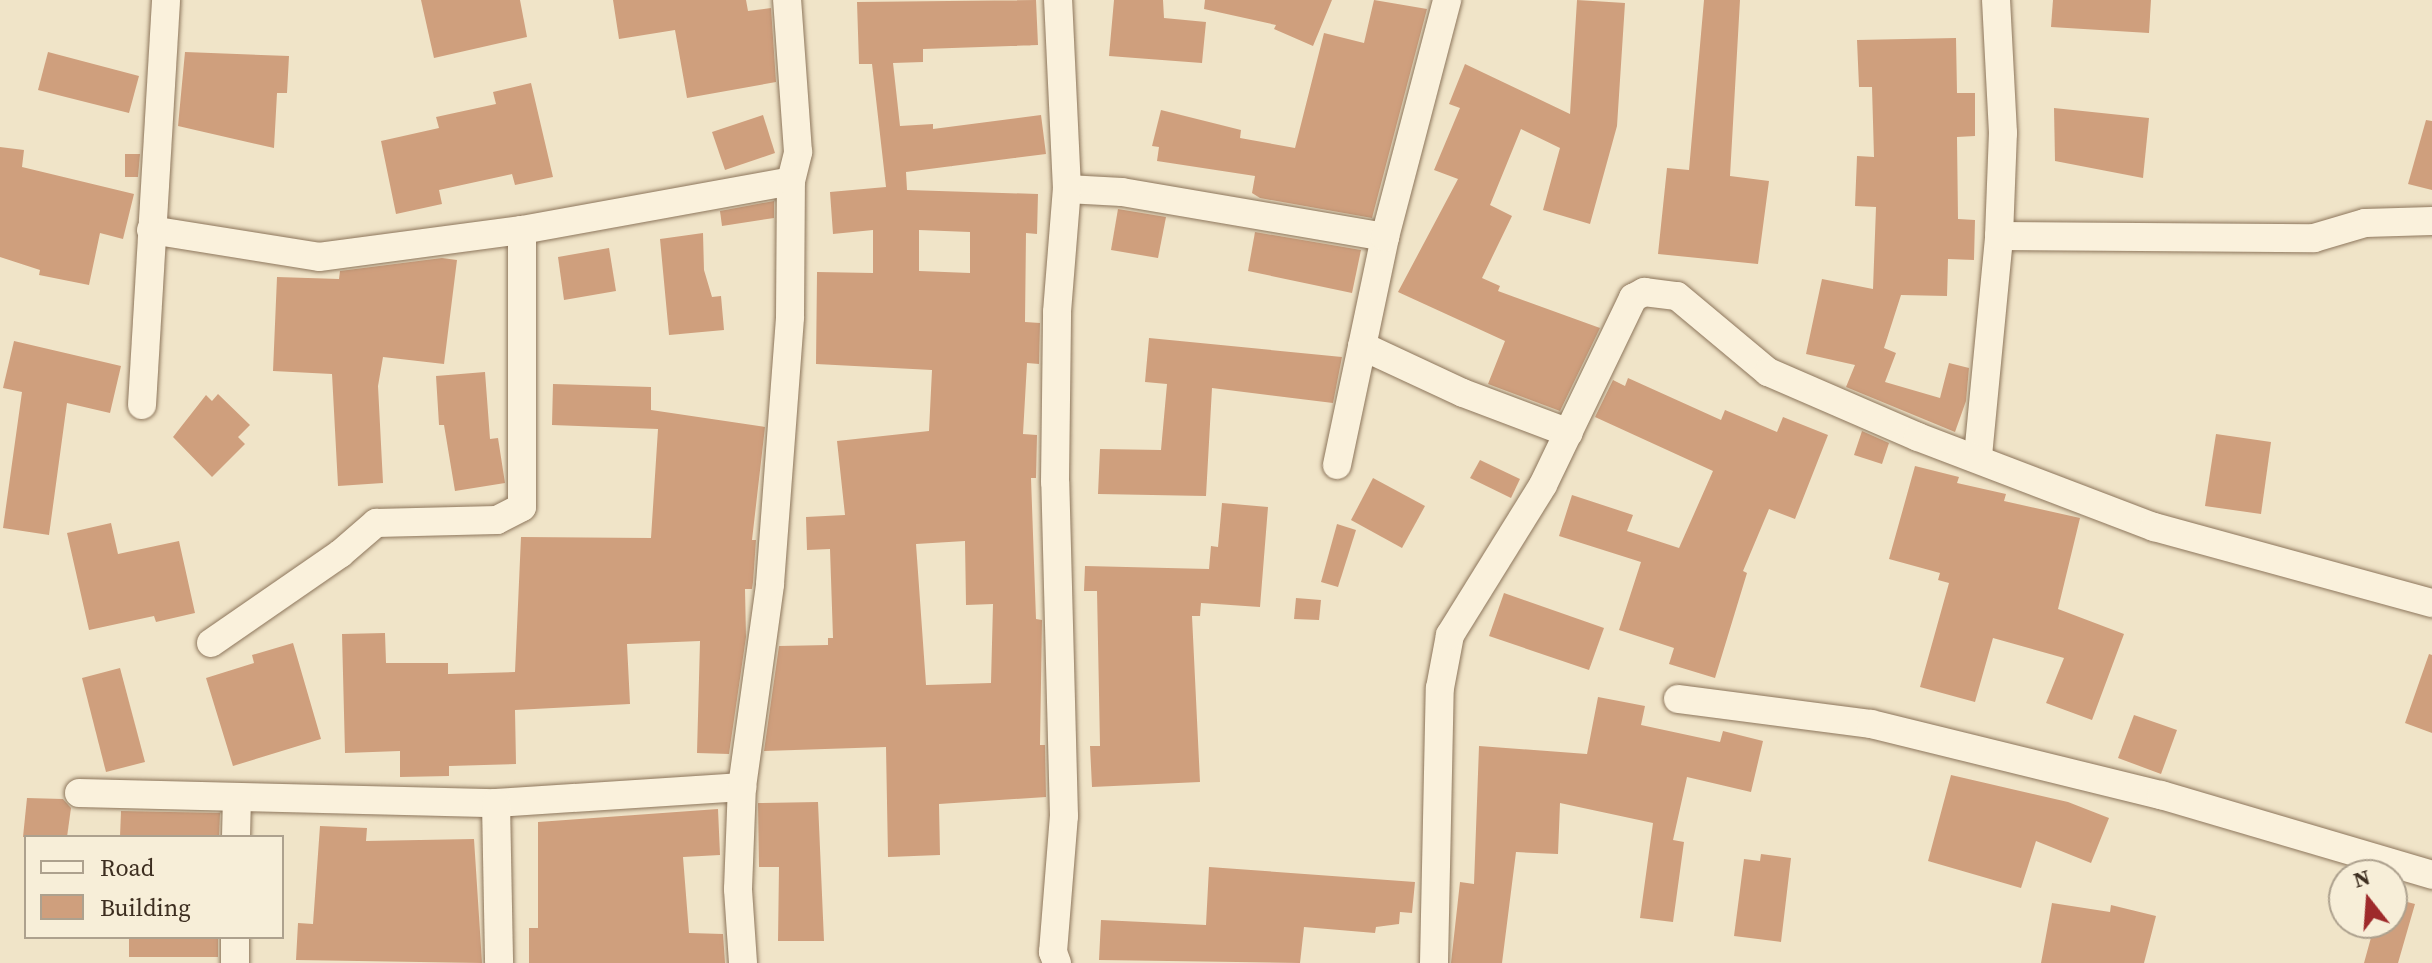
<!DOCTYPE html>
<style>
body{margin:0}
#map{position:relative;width:2432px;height:963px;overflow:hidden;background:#f0e4c8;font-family:"Source Serif 4",serif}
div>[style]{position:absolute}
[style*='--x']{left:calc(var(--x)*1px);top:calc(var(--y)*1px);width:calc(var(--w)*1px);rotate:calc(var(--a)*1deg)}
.building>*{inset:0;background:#cf9f7d}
.roads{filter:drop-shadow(0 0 2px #8d765c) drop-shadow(0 0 2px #8d765c)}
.minor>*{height:28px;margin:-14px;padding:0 14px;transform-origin:14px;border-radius:14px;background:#faf1dc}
span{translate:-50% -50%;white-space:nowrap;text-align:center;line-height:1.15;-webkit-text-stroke:6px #f7eed8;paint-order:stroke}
.legend{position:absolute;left:24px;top:835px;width:260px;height:104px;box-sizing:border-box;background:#f7eed8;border:2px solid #ada18e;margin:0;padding:10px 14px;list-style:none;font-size:24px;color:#3d2e20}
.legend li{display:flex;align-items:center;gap:16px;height:40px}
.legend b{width:40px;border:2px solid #ada18e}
.north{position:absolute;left:2328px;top:859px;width:80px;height:80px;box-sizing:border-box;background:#f7eed8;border:2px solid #ada18e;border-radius:50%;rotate:343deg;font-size:22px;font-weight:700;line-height:32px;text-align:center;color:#3d2e20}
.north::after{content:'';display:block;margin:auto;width:28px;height:36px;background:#9e2a2b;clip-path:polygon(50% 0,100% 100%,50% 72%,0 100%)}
</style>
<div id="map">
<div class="building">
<i style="clip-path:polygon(421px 0,520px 0,527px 37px,434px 58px)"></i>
<i style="clip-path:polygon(613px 0,746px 0,748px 11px,771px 8px,776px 82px,687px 98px,675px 30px,619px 39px)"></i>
<i style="clip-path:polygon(evenodd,1036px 0,1038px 45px,923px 49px,923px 62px,893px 63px,900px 126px,933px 124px,933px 129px,1041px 115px,1046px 154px,906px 172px,907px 190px,1038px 194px,1037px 234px,1026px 233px,1025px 322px,1040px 323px,1039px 364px,1027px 363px,1023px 434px,1037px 435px,1036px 478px,1031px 478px,1036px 619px,1042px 620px,1040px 745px,1045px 745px,1046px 797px,939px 804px,940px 855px,888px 857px,886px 747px,764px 751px,779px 646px,828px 645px,828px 638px,833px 638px,830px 549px,807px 550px,806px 517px,845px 515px,837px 441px,929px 431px,932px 370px,816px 364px,817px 272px,873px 273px,873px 230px,833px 234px,830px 192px,886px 187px,872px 64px,859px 64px,857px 2px,1036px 0,919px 230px,970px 232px,970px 273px,919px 271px,919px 230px,1036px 0,965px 541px,966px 605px,993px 604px,991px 683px,926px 685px,916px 544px,965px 541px)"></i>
<i style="clip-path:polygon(1114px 0,1163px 0,1164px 18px,1206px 22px,1202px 63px,1109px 56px)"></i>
<i style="clip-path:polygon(1205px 0,1332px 0,1313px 46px,1274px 29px,1276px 25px,1204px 9px)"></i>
<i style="clip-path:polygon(1374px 0,1427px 9px,1372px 218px,1260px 198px,1252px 193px,1255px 176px,1157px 161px,1159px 147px,1152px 146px,1161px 110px,1241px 130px,1240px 138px,1295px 148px,1324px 33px,1364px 43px)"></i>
<i style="clip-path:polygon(1577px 0,1625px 3px,1617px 126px,1590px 224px,1543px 210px,1560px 148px,1521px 129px,1490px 205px,1512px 216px,1482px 278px,1500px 286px,1498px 291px,1600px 328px,1560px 411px,1488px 384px,1505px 341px,1398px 292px,1458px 179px,1434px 170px,1460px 108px,1449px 104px,1465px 64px,1570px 114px)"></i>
<i style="clip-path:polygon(1704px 0,1740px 0,1730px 176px,1769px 181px,1758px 264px,1658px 254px,1667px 168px,1689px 170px)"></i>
<i style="clip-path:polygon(2053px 0,2151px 0,2149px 33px,2051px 27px)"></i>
<i style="clip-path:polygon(1956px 38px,1957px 93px,1975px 93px,1975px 136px,1957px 137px,1958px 219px,1975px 220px,1974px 260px,1948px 259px,1947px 296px,1901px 295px,1884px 348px,1896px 353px,1885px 382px,1940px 398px,1949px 363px,1969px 368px,1966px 401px,1955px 432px,1846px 387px,1855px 365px,1806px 354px,1822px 279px,1873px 289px,1876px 207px,1855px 206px,1857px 156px,1874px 157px,1872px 87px,1859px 87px,1857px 40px)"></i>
<i style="clip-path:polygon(48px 52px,139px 76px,129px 113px,38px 90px)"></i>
<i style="clip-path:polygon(185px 52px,289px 56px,287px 93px,277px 93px,274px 148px,178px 126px)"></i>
<i style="clip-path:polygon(531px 83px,553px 177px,515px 185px,512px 174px,439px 190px,442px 204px,396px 214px,381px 141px,439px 128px,436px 117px,496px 104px,493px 92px)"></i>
<i style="clip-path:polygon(2054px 108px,2149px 118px,2143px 178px,2055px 161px)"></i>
<i style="clip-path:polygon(763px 115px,775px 153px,725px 170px,712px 132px)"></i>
<i style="clip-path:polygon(2426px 120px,2432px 121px,2432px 190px,2408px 184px)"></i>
<i style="clip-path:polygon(0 147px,24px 150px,22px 167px,134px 194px,123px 239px,100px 233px,89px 285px,39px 275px,40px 270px,0 257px)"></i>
<i style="clip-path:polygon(125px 154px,140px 154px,138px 177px,125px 177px)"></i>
<i style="clip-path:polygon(774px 201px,774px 218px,722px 226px,720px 211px)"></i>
<i style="clip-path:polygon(1118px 209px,1166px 217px,1158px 258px,1111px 250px)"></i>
<i style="clip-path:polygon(1255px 232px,1361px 250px,1352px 293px,1248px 271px)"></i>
<i style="clip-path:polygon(703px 233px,704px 270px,712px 297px,721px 296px,724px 330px,669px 335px,660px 239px)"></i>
<i style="clip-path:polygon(609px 248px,616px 291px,564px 300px,558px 257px)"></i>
<i style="clip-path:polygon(442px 258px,457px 260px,444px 364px,383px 357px,378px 386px,383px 483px,338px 486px,332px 374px,273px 371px,277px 277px,339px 279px,340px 271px)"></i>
<i style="clip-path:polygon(1149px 338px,1342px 357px,1333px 403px,1212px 388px,1206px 496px,1098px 494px,1100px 449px,1161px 450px,1167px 384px,1145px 382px)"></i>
<i style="clip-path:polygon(14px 341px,121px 366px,110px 413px,67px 403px,49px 535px,3px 528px,22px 392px,3px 388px)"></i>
<i style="clip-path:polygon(485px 372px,490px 439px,498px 438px,505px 483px,455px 491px,444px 425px,439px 425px,436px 376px)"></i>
<i style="clip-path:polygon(1628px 378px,1721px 420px,1725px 410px,1777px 432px,1783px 417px,1828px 435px,1795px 519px,1769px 509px,1743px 571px,1747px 573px,1715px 678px,1669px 664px,1674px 648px,1619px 630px,1641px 562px,1559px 536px,1572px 495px,1633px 515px,1627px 531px,1679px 548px,1713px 471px,1595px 417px,1613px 380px,1625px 386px)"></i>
<i style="clip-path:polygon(553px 384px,651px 387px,651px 410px,765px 427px,752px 540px,756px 540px,753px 582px,752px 589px,745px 589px,746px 637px,729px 754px,697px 753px,700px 641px,627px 644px,630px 704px,515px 710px,516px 764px,449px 766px,449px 776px,400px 777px,400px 751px,345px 753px,342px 634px,385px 633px,386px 663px,448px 663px,448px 674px,515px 672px,521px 537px,651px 538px,658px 429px,552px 425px)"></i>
<i style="clip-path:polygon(218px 394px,250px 425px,238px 437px,245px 444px,212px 477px,173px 437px,206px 395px,212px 401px)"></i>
<i style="clip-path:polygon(1862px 431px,1889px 443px,1882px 464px,1854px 455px)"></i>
<i style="clip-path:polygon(2216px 434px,2271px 442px,2261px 514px,2205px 506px)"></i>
<i style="clip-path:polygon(1480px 460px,1520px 479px,1511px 498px,1470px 478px)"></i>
<i style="clip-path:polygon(1915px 466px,1959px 477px,1957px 483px,2006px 494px,2004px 501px,2080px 518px,2058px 609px,2124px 634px,2092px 720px,2046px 703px,2064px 658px,1993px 638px,1975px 702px,1920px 687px,1949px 583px,1938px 580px,1940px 573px,1889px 559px)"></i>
<i style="clip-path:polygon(1373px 478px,1425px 506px,1402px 548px,1351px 520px)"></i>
<i style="clip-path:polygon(1222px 503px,1268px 507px,1260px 607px,1201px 603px,1200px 616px,1192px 616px,1200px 782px,1092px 787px,1090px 746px,1100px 746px,1097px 591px,1084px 591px,1085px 566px,1209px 569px,1211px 546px,1218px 547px)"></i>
<i style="clip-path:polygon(111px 523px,118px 554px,179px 541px,195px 613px,156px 622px,154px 616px,89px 630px,67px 533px)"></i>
<i style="clip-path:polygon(1337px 524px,1356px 530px,1338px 587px,1321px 582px)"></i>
<i style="clip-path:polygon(1504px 593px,1604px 628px,1589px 670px,1489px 636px)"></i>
<i style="clip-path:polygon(1296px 598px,1321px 600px,1319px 620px,1294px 619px)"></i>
<i style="clip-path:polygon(293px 643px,321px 739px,233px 766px,206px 678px,254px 663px,252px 655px)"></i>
<i style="clip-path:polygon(2429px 654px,2432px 655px,2432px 733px,2405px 723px)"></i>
<i style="clip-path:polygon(120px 668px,145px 762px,106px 772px,82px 678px)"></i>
<i style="clip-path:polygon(1598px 697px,1645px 706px,1641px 725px,1720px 742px,1723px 731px,1763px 741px,1751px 792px,1687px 777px,1673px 840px,1684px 842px,1673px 922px,1640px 918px,1653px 823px,1560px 803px,1558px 854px,1516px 852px,1502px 963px,1451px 963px,1460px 882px,1474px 884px,1479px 746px,1587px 754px)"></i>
<i style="clip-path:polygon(2134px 715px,2177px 730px,2161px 774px,2118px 758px)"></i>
<i style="clip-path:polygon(1951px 775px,2068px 802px,2109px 818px,2091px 863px,2036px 841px,2021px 888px,1928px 861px)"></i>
<i style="clip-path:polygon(27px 798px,63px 799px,71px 808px,67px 837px,23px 837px)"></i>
<i style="clip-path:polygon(818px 802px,824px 941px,778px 941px,779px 867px,759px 867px,758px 803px)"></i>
<i style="clip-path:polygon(718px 809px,720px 855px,683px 857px,689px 933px,723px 934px,725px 963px,529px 963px,529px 928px,538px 928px,538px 822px)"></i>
<i style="clip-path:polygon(121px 811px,220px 813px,219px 837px,120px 837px)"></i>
<i style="clip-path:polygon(320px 826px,367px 828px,366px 841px,474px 839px,482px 963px,296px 960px,298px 923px,313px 924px)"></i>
<i style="clip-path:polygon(1761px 854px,1791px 858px,1781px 942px,1734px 936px,1744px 859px,1760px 861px)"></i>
<i style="clip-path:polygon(1209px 867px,1415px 882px,1412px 913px,1400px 912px,1399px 924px,1376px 927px,1375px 933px,1304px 927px,1300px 963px,1099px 960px,1101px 920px,1206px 925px)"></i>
<i style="clip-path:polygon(2392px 898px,2415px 904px,2398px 963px,2364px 963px,2375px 923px,2392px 923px)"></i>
<i style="clip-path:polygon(2052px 903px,2110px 912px,2111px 905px,2156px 916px,2144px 963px,2041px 963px)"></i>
<i style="clip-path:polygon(129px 937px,218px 937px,218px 957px,129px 957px)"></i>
</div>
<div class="roads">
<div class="minor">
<i style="--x:1067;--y:189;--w:55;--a:3.1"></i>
<i style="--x:1122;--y:192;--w:267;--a:9.7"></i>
<i style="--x:151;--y:230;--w:170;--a:9.1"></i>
<i style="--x:319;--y:257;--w:205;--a:-7.6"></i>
<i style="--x:522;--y:230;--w:273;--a:-10.3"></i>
<i style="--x:1999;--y:236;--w:315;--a:0.4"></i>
<i style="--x:2314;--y:238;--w:53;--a:-16.4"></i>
<i style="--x:2365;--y:223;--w:67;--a:-1.7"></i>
<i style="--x:1362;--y:346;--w:111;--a:25"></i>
<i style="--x:1463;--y:393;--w:113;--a:20.7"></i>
<i style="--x:142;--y:405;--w:406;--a:-86.6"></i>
<i style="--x:1978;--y:456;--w:221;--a:-84.5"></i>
<i style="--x:1999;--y:236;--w:103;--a:-87.8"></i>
<i style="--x:2003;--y:133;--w:133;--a:-93"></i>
<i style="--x:1337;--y:465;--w:233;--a:-78.1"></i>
<i style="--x:1385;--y:237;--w:245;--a:-75.3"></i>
<i style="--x:211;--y:643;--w:157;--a:-34.6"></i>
<i style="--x:340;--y:554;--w:48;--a:-40.7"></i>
<i style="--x:376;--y:523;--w:121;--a:-1.4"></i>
<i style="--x:497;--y:520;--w:28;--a:-27"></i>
<i style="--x:522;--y:507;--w:277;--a:-90"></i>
<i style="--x:1678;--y:699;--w:195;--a:7.4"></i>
<i style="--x:1871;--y:724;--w:299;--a:13.8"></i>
<i style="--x:2161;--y:795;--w:283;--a:16.4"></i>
<i style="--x:79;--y:793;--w:417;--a:1.4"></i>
<i style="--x:496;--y:803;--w:247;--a:-3.7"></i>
<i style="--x:496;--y:803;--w:160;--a:88.9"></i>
<i style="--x:236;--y:837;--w:40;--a:-88.6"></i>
<i style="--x:235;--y:963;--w:26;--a:-90"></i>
<i style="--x:743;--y:963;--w:74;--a:-93.9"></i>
<i style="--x:738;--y:889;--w:102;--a:-87.8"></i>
<i style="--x:742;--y:787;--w:205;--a:-82.1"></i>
<i style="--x:770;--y:584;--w:268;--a:-85.7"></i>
<i style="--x:790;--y:317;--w:136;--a:-89.6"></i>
<i style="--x:791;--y:181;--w:30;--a:-76"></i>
<i style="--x:798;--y:152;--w:152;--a:-94.1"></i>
<i style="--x:1057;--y:963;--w:12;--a:-110"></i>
<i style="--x:1053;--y:952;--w:136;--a:-85.4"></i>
<i style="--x:1064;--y:816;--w:334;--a:-91.5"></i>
<i style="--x:1055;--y:482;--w:170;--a:-89.3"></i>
<i style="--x:1057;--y:312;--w:123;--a:-85.4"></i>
<i style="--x:1067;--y:189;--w:189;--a:-92.7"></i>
<i style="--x:1434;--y:963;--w:275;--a:-88.8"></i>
<i style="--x:1440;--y:688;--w:54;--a:-79.3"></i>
<i style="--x:1450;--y:635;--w:176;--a:-58.2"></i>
<i style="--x:1543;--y:485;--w:208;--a:-64.3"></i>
<i style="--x:1633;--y:298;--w:13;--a:-29"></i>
<i style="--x:1644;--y:292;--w:33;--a:7"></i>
<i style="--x:1677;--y:296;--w:119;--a:39.9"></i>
<i style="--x:1768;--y:372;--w:163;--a:23.4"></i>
<i style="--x:1918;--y:437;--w:253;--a:20.9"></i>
<i style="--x:2154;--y:527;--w:288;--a:15.3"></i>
</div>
</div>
<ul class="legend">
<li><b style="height:10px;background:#faf1dc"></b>Road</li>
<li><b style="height:22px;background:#cf9f7d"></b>Building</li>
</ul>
<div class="north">N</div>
</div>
